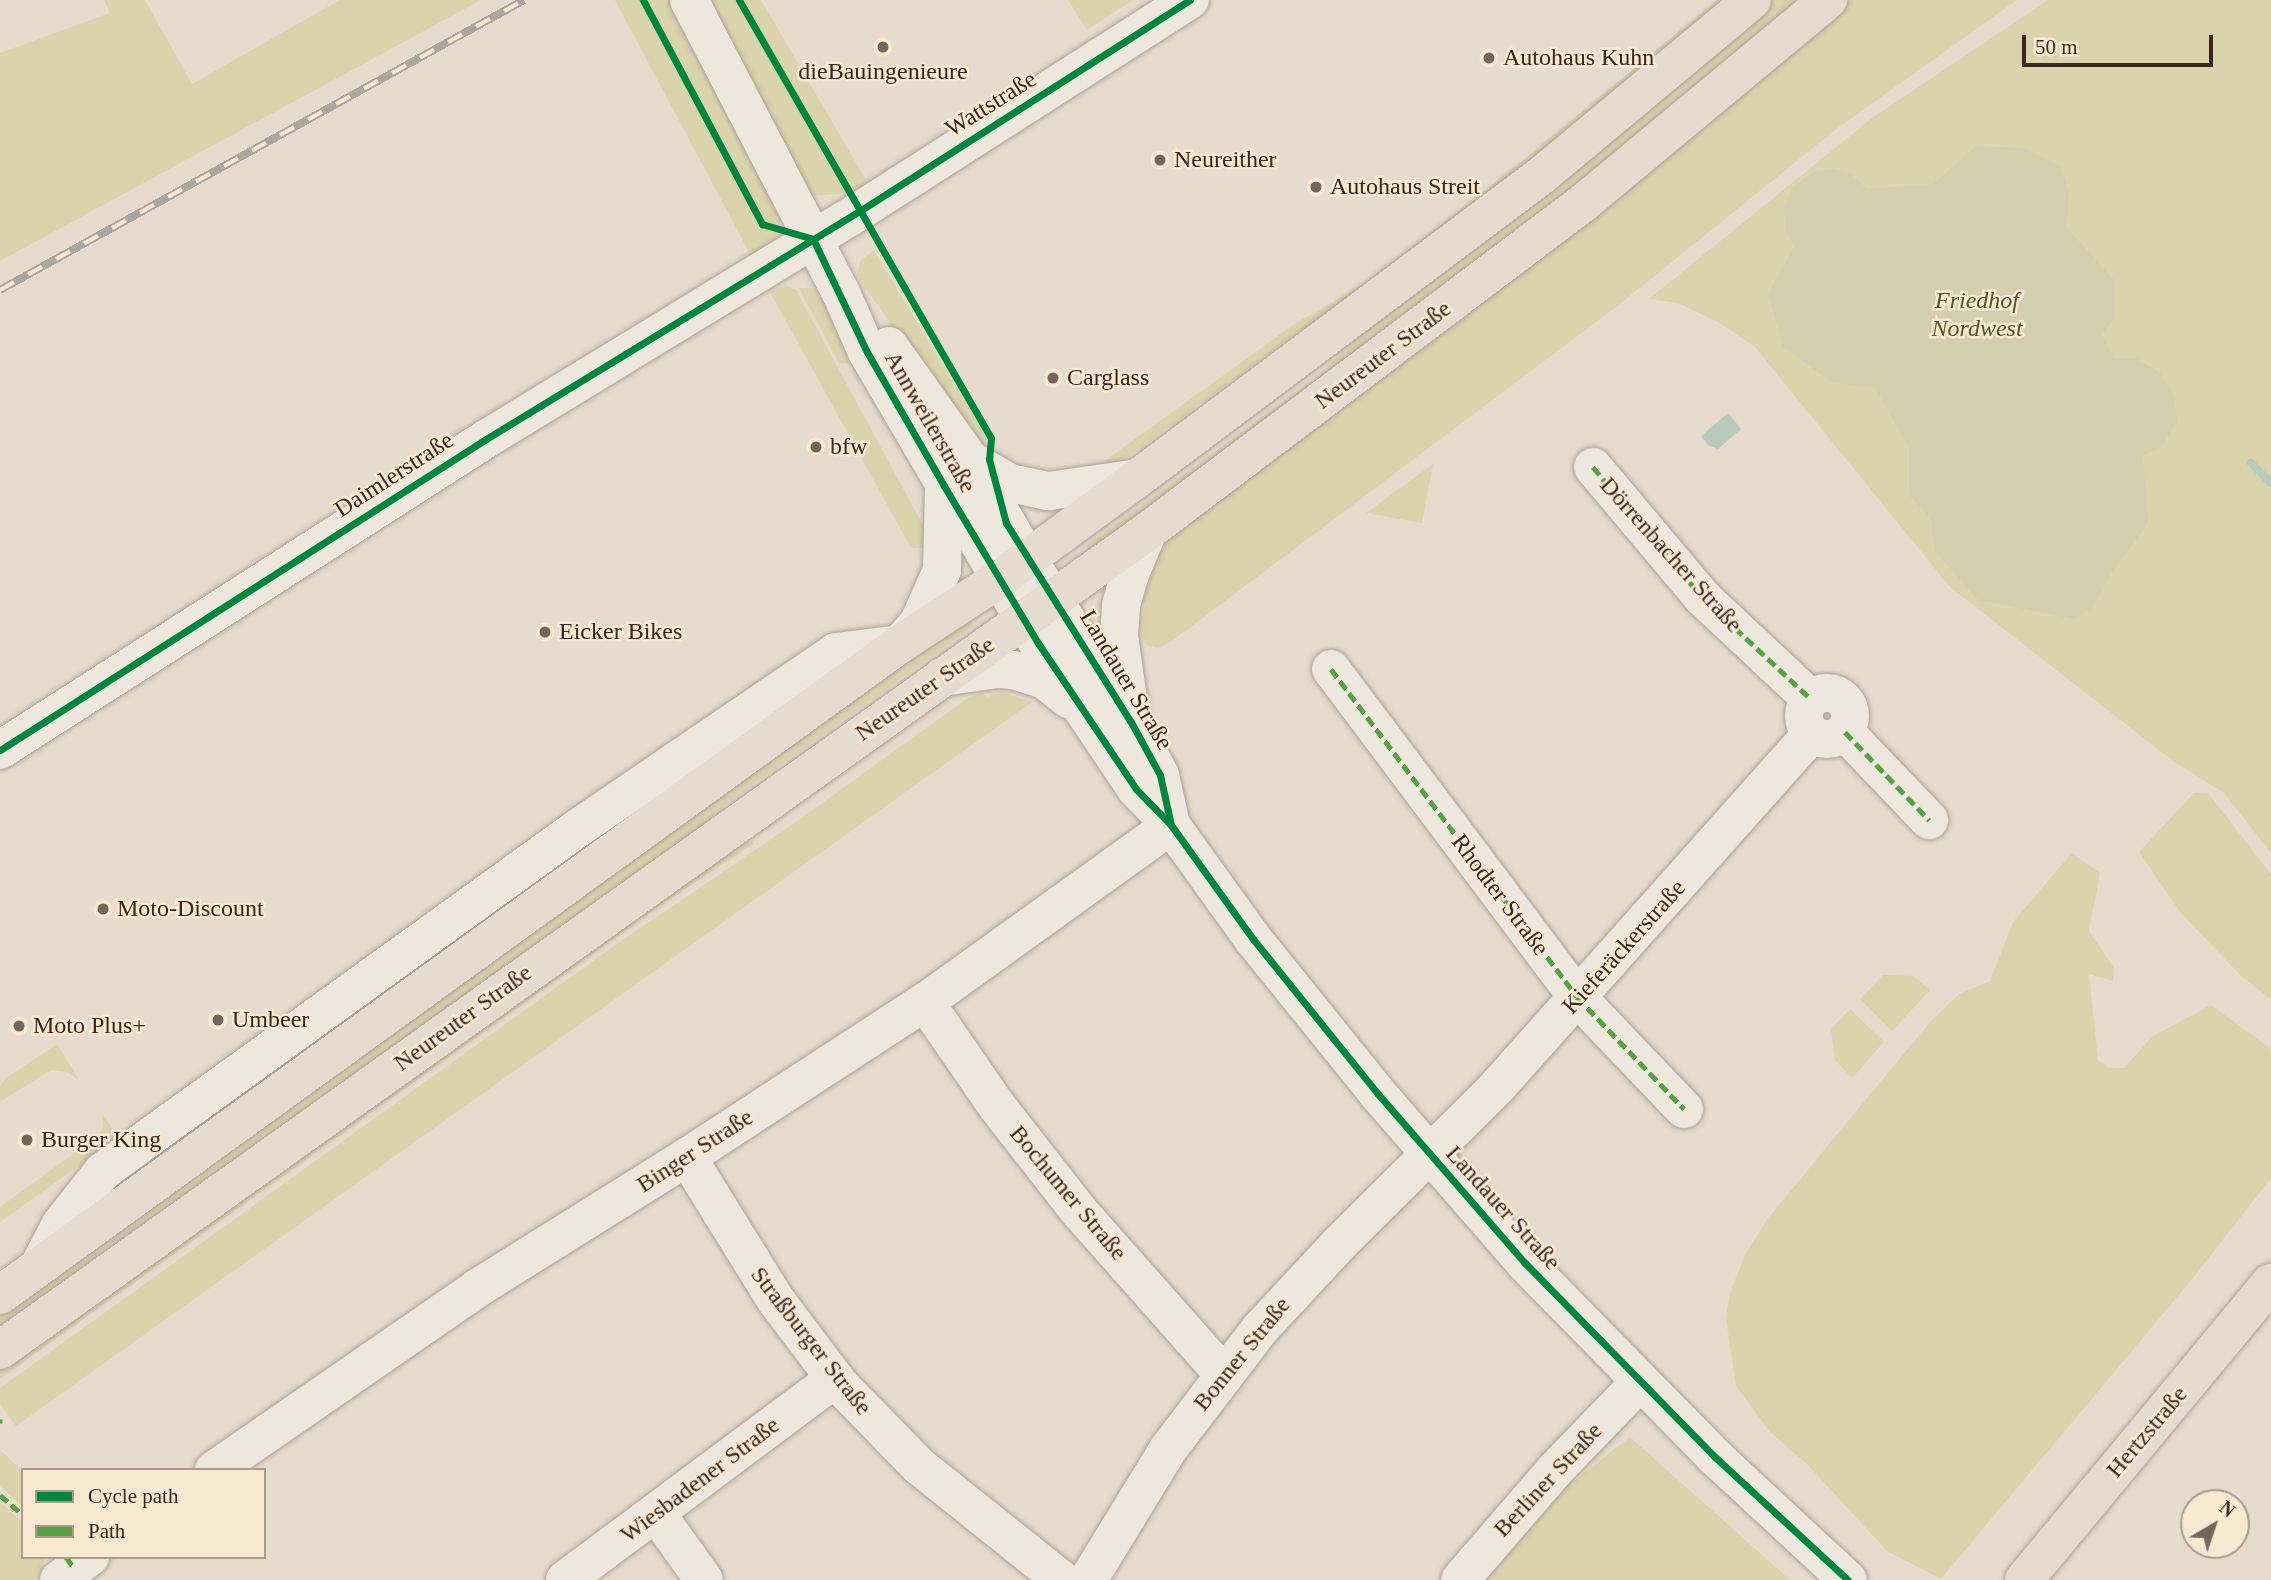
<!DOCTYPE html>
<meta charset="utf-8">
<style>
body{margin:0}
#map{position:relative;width:2271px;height:1580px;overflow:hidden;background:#e6dbcc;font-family:"Times New Roman",serif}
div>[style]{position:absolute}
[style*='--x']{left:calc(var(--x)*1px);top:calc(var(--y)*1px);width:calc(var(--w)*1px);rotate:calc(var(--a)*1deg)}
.green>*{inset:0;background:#dad4ad}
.cemetery>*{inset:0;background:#d3cead}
.water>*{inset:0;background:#b8cabd}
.stream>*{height:8px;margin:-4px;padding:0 4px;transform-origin:4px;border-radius:4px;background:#b8cabd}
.roads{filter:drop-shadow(0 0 2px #aba095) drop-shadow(0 0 2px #aba095)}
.minor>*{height:38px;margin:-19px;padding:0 19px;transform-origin:19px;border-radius:19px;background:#eee7de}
.minor>.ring{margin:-19px;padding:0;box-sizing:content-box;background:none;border:38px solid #eee7de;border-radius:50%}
.major>*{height:38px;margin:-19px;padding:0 19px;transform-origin:19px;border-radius:19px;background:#e5dccf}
.rail>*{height:8px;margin-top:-4px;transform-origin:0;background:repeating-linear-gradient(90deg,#f8e8d1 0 16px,#ada69e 0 32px);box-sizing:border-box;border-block:2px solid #ada69e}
.quiet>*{height:5px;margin-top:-2.5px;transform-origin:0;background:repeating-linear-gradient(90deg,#54a341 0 10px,transparent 0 15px)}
.cycleway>*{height:7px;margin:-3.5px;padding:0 3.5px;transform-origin:3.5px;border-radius:3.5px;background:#00873e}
.dots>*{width:19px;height:19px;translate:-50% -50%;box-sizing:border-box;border:4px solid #f8e8d1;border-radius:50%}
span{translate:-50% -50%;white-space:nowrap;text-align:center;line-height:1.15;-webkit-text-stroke:5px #f8e8d1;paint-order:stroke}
.poi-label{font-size:24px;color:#3a271d}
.left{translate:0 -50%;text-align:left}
.street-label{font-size:24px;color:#3a271d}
.park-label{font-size:24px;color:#515822;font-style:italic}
.legend{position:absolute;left:21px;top:1468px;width:245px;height:91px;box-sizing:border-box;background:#f8e8d1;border:2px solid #ac9b89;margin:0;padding:9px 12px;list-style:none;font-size:21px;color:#3a271d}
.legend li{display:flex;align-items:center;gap:14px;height:35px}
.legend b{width:35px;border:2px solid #ac9b89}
.north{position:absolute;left:2180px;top:1489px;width:70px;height:70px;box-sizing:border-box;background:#f8e8d1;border:2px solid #ac9b89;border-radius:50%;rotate:39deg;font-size:19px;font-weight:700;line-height:28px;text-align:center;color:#3a271d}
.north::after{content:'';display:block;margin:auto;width:24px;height:32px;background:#76665a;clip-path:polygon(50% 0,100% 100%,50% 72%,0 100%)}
.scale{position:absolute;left:2022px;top:35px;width:191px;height:32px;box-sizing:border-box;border:4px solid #3a271d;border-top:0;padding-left:9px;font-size:21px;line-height:24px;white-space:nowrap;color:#3a271d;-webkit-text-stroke:5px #f8e8d1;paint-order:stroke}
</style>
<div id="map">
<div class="green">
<i style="clip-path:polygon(104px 0,145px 0,192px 84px,340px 0,481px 0,0 261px,0 53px,110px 13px)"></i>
<i style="clip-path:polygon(615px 0,673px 0,783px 208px,776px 238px,751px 256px)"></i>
<i style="clip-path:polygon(702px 0,761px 0,869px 185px,852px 193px,808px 196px)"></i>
<i style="clip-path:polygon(1068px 0,1133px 0,1087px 30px)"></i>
<i style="clip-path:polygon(1717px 0,1729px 0,1375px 286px,1301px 330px,1131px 454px,1099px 473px,1078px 470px,1103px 462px,1293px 325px,1367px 282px,1506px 174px)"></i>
<i style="clip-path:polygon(1773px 0,1805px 0,1681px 105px,1090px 552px,1085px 546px,1316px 378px,1388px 308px)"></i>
<i style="clip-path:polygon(1851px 0,2017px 0,1835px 130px,1620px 304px,1172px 641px,1158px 648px,1146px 645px,1141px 636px,1145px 603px,1133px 601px,1156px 553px,1171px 534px,1774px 65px)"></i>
<i style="clip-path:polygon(2048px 0,2271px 0,2271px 853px,2224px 793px,2173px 761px,1950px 587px,1755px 347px,1718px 322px,1678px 303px,1649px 299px,1872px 118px)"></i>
<i style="clip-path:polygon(874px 250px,986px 437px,984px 455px,857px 276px,860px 261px)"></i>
<i style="clip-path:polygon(785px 285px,796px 290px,925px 529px,926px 548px,911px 548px,770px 292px)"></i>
<i style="clip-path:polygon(799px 288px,814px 288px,823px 298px,839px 323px,849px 363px,839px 363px)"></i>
<i style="clip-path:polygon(1433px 464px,1422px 523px,1366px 513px)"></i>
<i style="clip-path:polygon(968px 619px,974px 626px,730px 801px,684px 841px,0 1335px,0 1315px)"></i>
<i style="clip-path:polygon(1002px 692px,1032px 702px,16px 1426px,0 1404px,0 1388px,618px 943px,786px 829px,968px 698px,982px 693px,987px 697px)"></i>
<i style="clip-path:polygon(2194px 793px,2208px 793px,2271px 874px,2271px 999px,2242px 977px,2180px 912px,2139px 852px)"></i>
<i style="clip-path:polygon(751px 841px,754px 844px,671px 898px,0 1379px,0 1367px,709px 861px)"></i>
<i style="clip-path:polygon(2072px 853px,2100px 873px,2089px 931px,2114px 968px,2113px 981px,2089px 974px,2098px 1060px,2109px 1068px,2124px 1068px,2153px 1036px,2211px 1005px,2271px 1049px,2271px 1178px,2197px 1273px,1941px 1579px,1887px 1551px,1808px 1465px,1770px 1432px,1736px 1386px,1726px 1318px,1730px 1293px,1745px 1255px,1768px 1218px,1930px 1022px,1959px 994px,1990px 981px,2013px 922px)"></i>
<i style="clip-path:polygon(1883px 975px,1913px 976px,1930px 990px,1892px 1031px,1860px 999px)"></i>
<i style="clip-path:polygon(1850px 1009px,1884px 1042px,1852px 1078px,1835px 1060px,1831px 1029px)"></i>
<i style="clip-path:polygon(57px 1044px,80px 1081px,67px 1072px,51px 1070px,0 1102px,0 1086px,6px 1078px)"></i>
<i style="clip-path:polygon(102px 1115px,116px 1133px,115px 1140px,0 1222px,0 1207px,98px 1136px,103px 1127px)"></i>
<i style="clip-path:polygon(1630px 1437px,1790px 1580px,1485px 1580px,1567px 1486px)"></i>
<i style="clip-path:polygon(0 1450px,23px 1471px,23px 1507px,0 1486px)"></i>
<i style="clip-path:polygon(0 1502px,23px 1523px,23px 1557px,44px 1557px,43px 1572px,33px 1580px,0 1580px)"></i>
</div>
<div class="cemetery">
<i style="clip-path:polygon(1976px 146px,2024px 148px,2062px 167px,2069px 195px,2066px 227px,2115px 281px,2114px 318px,2102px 335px,2114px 359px,2136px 358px,2160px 373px,2174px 395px,2177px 421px,2163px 445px,2143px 456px,2148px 523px,2111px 574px,2093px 607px,2074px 619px,1978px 600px,1935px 551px,1931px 519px,1909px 495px,1909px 447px,1875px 388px,1833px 383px,1783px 347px,1768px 293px,1794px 247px,1786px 230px,1784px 209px,1792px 187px,1815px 171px,1835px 169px,1853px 176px,1867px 189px,1933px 184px)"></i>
</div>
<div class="water">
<i style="clip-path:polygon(1728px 413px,1741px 429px,1718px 449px,1708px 445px,1701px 436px)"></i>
</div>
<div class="stream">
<i style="--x:2251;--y:463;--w:28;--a:45"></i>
</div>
<div class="roads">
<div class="minor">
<i style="--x:689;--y:0;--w:330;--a:62.6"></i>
<i style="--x:841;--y:293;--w:64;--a:66.2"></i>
<i style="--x:867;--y:352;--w:338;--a:59.6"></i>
<i style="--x:1038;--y:643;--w:176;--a:56.1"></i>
<i style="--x:1136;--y:789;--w:50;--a:45.8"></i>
<i style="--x:1171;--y:825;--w:140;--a:54.3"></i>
<i style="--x:1253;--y:939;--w:199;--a:51.1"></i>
<i style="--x:1378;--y:1094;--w:224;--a:49"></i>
<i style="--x:1525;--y:1263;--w:272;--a:45.6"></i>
<i style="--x:1715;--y:1457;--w:181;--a:42.8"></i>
<i style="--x:889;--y:346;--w:140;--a:54.6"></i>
<i style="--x:970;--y:460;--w:113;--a:59.8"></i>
<i style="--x:1027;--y:558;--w:194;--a:57.6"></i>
<i style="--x:1131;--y:722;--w:60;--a:61.3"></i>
<i style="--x:1160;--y:775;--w:51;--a:77.6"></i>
<i style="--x:970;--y:460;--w:46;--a:29.9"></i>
<i style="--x:1010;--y:483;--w:40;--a:12"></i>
<i style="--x:1049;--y:491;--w:90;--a:-8.3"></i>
<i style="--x:1593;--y:467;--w:170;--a:50"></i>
<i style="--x:1702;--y:597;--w:149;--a:43.1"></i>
<i style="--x:1331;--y:669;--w:410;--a:53.1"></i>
<i style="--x:1577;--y:997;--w:155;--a:46.3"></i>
<i style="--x:942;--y:677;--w:56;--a:-8.3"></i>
<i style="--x:997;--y:669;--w:16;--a:4"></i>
<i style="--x:1013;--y:670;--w:31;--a:17"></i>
<i style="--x:1043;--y:679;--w:33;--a:38"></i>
<i class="ring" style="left:1804px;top:693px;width:8px;height:8px"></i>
<i style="--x:1129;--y:706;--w:71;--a:-98.1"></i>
<i style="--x:1119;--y:636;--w:31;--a:-86"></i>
<i style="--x:1121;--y:605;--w:32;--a:-74"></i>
<i style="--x:1130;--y:574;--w:47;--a:-67.3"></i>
<i style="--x:1845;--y:732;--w:122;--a:46.3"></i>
<i style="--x:0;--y:750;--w:577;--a:-32.62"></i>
<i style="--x:486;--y:439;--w:436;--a:-31.4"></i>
<i style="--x:858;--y:212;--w:394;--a:-32.6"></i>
<i style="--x:925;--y:1002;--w:125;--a:55.4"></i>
<i style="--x:996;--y:1105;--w:133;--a:52"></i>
<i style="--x:1078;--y:1210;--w:219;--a:48.5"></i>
<i style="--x:687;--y:1157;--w:167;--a:58.2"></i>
<i style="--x:775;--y:1299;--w:106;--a:53"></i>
<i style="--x:839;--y:1384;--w:115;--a:45.7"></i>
<i style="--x:919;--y:1466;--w:183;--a:38.6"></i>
<i style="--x:39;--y:1266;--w:47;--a:-62.4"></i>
<i style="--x:61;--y:1224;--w:66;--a:-51.7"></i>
<i style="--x:102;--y:1172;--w:47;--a:-36.4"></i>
<i style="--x:140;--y:1144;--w:540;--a:-35.81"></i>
<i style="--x:578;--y:828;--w:312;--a:-34.3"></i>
<i style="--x:836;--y:652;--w:64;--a:-7.1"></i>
<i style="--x:900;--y:644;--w:29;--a:-49"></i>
<i style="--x:919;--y:622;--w:57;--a:-66.1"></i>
<i style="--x:942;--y:570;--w:84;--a:-88.6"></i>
<i style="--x:214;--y:1470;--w:322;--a:-34.6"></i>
<i style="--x:479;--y:1287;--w:245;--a:-32"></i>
<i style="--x:687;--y:1157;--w:284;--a:-33.1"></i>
<i style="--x:925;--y:1002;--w:303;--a:-35.7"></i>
<i style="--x:656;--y:1513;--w:82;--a:54.4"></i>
<i style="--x:59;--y:1580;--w:39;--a:-37"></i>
<i style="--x:565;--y:1580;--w:337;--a:-36.7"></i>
<i style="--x:1088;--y:1580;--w:155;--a:-58.5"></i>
<i style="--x:1169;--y:1448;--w:150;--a:-52.6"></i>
<i style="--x:1260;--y:1329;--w:117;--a:-47.1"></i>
<i style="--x:1340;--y:1243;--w:221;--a:-44.8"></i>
<i style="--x:1497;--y:1087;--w:473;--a:-48.3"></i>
<i style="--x:1460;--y:1580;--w:144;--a:-49.2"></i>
<i style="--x:1554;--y:1471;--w:124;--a:-46"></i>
</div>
<div class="major">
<i style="--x:0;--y:1295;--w:1111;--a:-35.88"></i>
<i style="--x:900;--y:644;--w:121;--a:-33.2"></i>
<i style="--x:1001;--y:578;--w:170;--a:-36.1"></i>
<i style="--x:1138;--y:478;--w:505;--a:-36.87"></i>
<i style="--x:1542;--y:175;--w:273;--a:-39.8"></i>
<i style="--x:0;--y:1350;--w:1410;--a:-35.5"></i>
<i style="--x:1148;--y:531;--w:543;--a:-37"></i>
<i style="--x:1582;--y:204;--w:320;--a:-39.7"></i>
<i style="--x:2024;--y:1580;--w:386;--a:-50.3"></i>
</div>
</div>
<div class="rail">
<i style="--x:0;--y:290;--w:599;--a:-28.96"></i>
</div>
<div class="quiet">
<i style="--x:1593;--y:467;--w:170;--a:50"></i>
<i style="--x:1702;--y:597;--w:149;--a:43.1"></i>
<i style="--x:1331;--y:669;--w:410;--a:53.1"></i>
<i style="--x:1577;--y:997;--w:155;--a:46.3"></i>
<i style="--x:1845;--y:732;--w:122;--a:46.3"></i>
<i style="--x:0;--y:1419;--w:4;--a:90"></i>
<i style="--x:0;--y:1495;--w:30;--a:41"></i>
<i style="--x:66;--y:1557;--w:14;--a:54"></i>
</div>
<div class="cycleway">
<i style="--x:643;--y:0;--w:254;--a:62"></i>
<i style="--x:762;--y:224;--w:53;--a:16.4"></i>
<i style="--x:739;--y:0;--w:505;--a:60.09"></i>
<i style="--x:991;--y:438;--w:21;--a:95"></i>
<i style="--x:989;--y:459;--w:66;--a:75.1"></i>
<i style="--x:1006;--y:523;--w:235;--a:57.9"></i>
<i style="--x:1131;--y:722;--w:60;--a:61.3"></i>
<i style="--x:1160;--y:775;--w:51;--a:77.6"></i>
<i style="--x:813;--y:239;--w:125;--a:64.5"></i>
<i style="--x:867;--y:352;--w:155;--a:60.1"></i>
<i style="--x:944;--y:486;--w:183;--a:59.1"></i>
<i style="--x:1038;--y:643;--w:176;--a:56.1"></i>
<i style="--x:1136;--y:789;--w:50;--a:45.8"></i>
<i style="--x:1171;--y:825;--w:140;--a:54.3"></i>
<i style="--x:1253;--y:939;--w:199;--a:51.1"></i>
<i style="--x:1378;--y:1094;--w:224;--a:49"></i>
<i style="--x:1525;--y:1263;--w:272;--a:45.6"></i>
<i style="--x:1715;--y:1457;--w:181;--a:42.8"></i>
<i style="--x:0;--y:750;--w:577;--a:-32.62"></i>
<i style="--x:486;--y:439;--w:436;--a:-31.4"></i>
<i style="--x:858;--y:212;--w:394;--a:-32.6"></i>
</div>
<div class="dots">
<i style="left:883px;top:47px;background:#76665a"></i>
<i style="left:1489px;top:58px;background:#76665a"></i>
<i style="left:1160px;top:160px;background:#76665a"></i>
<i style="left:1316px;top:187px;background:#76665a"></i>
<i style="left:1053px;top:378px;background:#76665a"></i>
<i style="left:816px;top:447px;background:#76665a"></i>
<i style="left:545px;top:632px;background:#76665a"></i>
<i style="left:103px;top:909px;background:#76665a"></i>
<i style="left:218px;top:1020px;background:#76665a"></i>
<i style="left:19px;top:1026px;background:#76665a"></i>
<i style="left:27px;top:1140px;background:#76665a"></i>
</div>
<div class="poi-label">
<span class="left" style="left:1503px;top:58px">Autohaus Kuhn</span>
<span style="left:883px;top:72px">dieBauingenieure</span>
<span class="left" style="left:1174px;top:160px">Neureither</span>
<span class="left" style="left:1330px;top:187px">Autohaus Streit</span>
<span class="left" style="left:1067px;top:378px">Carglass</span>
<span class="left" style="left:830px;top:447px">bfw</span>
<span class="left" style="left:559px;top:632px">Eicker Bikes</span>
<span class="left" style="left:117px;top:909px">Moto-Discount</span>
<span class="left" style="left:232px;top:1020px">Umbeer</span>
<span class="left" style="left:33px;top:1026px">Moto Plus+</span>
<span class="left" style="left:41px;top:1140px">Burger King</span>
</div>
<div class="street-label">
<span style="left:991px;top:104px;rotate:-32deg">Wattstraße</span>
<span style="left:1383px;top:355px;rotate:-37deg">Neureuter Straße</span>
<span style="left:930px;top:422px;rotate:60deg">Annweilerstraße</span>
<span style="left:394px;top:475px;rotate:-33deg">Daimlerstraße</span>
<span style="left:1671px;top:555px;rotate:48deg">Dörrenbacher Straße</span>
<span style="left:1126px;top:680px;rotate:59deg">Landauer Straße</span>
<span style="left:925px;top:689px;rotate:-35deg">Neureuter Straße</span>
<span style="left:1500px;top:895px;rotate:53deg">Rhodter Straße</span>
<span style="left:1624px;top:947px;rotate:-48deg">Kieferäckerstraße</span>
<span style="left:463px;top:1018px;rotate:-36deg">Neureuter Straße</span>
<span style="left:695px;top:1151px;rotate:-33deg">Binger Straße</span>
<span style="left:1068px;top:1193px;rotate:50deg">Bochumer Straße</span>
<span style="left:1503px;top:1208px;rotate:48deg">Landauer Straße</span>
<span style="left:811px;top:1341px;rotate:52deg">Straßburger Straße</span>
<span style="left:1242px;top:1354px;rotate:-51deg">Bonner Straße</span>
<span style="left:2147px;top:1432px;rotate:-50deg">Hertzstraße</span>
<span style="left:700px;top:1480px;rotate:-37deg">Wiesbadener Straße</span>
<span style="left:1548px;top:1480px;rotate:-47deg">Berliner Straße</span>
</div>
<div class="park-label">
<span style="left:1977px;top:315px">Friedhof<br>Nordwest</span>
</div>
<ul class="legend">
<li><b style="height:9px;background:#00873e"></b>Cycle path</li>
<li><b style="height:9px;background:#54a341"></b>Path</li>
</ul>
<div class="north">N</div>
<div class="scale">50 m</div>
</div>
